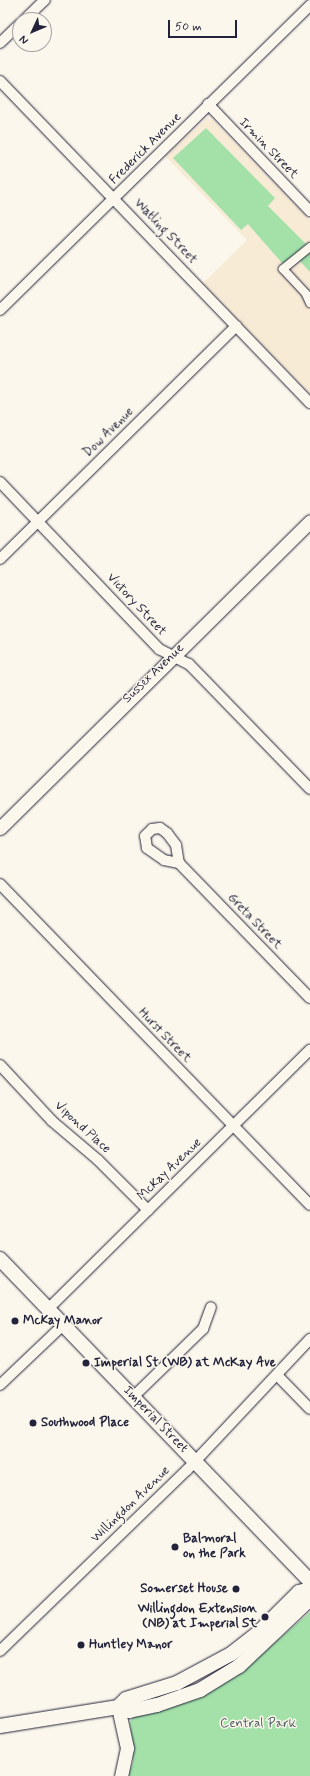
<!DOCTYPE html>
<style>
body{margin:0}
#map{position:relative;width:310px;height:1776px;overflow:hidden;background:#fbf7ec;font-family:Mynerve,sans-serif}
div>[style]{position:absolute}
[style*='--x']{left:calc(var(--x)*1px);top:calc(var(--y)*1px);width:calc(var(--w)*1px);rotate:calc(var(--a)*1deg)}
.built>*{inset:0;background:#f8ebd6}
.green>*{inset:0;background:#a3e1a9}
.roads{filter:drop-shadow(0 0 1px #22223b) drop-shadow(0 0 1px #22223b)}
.pedestrian>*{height:8px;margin:-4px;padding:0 4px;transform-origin:4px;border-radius:4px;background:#fbf7ec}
.minor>*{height:10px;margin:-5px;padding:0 5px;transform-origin:5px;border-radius:5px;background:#fbf7ec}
.tertiary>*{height:13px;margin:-6.5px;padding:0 6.5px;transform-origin:6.5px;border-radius:6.5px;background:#fbf7ec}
.secondary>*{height:14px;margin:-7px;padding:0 7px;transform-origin:7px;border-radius:7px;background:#fbf7ec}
.dots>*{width:11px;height:11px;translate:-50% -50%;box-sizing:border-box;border:2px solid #fbf7ec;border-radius:50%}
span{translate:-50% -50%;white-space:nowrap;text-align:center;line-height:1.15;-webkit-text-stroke:3px #fbf7ec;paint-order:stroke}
.street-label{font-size:13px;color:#22223b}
.poi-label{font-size:13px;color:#22223b;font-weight:700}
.left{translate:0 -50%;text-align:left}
.right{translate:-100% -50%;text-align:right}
.park-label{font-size:13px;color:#495b5c}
.north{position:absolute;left:12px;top:12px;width:40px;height:40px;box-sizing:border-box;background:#fbf7ec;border:1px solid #a4a2a5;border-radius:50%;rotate:226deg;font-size:11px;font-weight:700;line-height:16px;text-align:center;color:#22223b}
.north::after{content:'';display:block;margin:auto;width:14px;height:18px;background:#22223b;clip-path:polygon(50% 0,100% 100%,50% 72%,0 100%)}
.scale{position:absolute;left:168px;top:20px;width:69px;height:18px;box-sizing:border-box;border:2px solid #22223b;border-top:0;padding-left:5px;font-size:12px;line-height:14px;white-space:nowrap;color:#22223b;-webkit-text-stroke:3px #fbf7ec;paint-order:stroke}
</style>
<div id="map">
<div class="built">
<i style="clip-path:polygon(207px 118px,213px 120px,310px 220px,310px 394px,203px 283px,247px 240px,165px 156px)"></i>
</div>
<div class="green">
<i style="clip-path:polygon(206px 128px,275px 198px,268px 206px,306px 244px,286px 263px,282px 263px,248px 224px,241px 230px,173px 158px)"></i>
<i style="clip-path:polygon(310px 247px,310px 272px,297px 258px)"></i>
<i style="clip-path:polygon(310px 1612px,310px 1776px,128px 1776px,133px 1762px,130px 1722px,134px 1715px,213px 1690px,235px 1677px)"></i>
</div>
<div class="roads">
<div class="pedestrian">
<i style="--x:310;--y:247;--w:35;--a:141"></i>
<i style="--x:283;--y:269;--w:34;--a:47"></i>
<i style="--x:306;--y:294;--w:10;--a:66"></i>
</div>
<div class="minor">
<i style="--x:24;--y:20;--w:29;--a:-44"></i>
<i style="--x:0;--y:43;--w:28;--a:-44"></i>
<i style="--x:0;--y:81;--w:447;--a:46.1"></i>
<i style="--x:208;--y:104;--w:148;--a:46.4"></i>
<i style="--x:0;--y:310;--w:435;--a:-44.5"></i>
<i style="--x:0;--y:482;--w:231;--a:46.4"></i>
<i style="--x:159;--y:649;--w:34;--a:27"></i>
<i style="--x:189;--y:664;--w:174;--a:45.9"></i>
<i style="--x:0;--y:559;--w:332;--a:-44.6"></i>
<i style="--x:179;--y:863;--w:15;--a:-169"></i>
<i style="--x:164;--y:860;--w:21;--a:-145"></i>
<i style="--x:147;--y:848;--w:12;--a:-99"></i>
<i style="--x:145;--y:836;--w:10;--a:-45"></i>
<i style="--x:152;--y:829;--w:8;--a:-7"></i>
<i style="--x:160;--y:828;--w:9;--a:36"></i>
<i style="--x:167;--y:833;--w:15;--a:53"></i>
<i style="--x:176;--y:845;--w:18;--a:81"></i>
<i style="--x:179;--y:863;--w:188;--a:45.9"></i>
<i style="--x:0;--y:884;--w:446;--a:46"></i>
<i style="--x:0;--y:1065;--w:76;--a:47.1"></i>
<i style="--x:52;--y:1121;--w:60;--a:40.3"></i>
<i style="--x:98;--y:1160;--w:71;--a:45"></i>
<i style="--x:49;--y:1308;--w:367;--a:-44.7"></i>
<i style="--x:277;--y:1375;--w:47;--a:45.9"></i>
<i style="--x:0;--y:1385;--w:88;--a:-43.6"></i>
<i style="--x:133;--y:1397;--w:98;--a:-44.2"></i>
<i style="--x:203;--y:1329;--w:23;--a:-70"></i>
<i style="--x:0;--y:1651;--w:260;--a:-44.1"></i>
<i style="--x:187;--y:1470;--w:180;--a:-46.8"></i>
</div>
<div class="tertiary">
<i style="--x:0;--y:828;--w:436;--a:-44.7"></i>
<i style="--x:118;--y:1707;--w:42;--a:77.6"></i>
<i style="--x:127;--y:1748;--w:29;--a:102"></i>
</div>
<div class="secondary">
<i style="--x:0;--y:1259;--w:447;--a:46.1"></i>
<i style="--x:118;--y:1707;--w:11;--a:-45"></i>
<i style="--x:126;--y:1699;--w:53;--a:-17.4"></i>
<i style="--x:177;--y:1683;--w:61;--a:-28.2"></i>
<i style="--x:231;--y:1654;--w:37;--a:-38"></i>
<i style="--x:260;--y:1631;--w:55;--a:-45"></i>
<i style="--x:299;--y:1592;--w:11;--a:-15"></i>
<i style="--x:0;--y:1726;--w:120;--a:-9.1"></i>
<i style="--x:118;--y:1707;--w:12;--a:20"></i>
<i style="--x:129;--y:1711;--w:29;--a:-12"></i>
<i style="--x:157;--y:1705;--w:46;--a:-19.2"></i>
<i style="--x:200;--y:1690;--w:46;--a:-31.6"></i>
<i style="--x:239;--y:1666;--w:98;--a:-43.3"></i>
</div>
</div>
<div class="dots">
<i style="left:15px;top:1321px;background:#22223b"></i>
<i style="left:86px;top:1363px;background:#22223b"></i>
<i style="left:33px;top:1423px;background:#22223b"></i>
<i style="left:175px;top:1547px;background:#22223b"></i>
<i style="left:236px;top:1589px;background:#22223b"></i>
<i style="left:265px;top:1617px;background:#22223b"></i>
<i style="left:81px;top:1645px;background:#22223b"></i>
</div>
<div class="street-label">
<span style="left:146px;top:149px;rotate:-45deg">Frederick Avenue</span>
<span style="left:268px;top:149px;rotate:46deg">Irmin Street</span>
<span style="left:165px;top:232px;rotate:46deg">Watling Street</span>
<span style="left:109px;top:433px;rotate:-45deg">Dow Avenue</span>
<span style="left:136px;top:605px;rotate:47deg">Victory Street</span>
<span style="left:154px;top:674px;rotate:-44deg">Sussex Avenue</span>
<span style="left:254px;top:922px;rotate:46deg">Greta Street</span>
<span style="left:164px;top:1036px;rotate:46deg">Hurst Street</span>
<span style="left:82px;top:1128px;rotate:42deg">Vipond Place</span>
<span style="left:170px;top:1170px;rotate:-44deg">McKay Avenue</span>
<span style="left:155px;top:1420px;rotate:46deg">Imperial Street</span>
<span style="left:131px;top:1505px;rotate:-44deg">Willingdon Avenue</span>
</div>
<div class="poi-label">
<span class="left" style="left:23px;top:1321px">McKay Manor</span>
<span class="left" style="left:94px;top:1363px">Imperial St (WB) at McKay Ave</span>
<span class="left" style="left:41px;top:1423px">Southwood Place</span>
<span class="left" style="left:183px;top:1547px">Balmoral<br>on the Park</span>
<span class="right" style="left:228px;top:1589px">Somerset House</span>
<span class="right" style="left:257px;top:1617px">Willingdon Extension<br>(NB) at Imperial St</span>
<span class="left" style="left:89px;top:1645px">Huntley Manor</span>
</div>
<div class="park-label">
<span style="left:258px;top:1724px">Central Park</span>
</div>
<div class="north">N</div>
<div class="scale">50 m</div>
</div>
